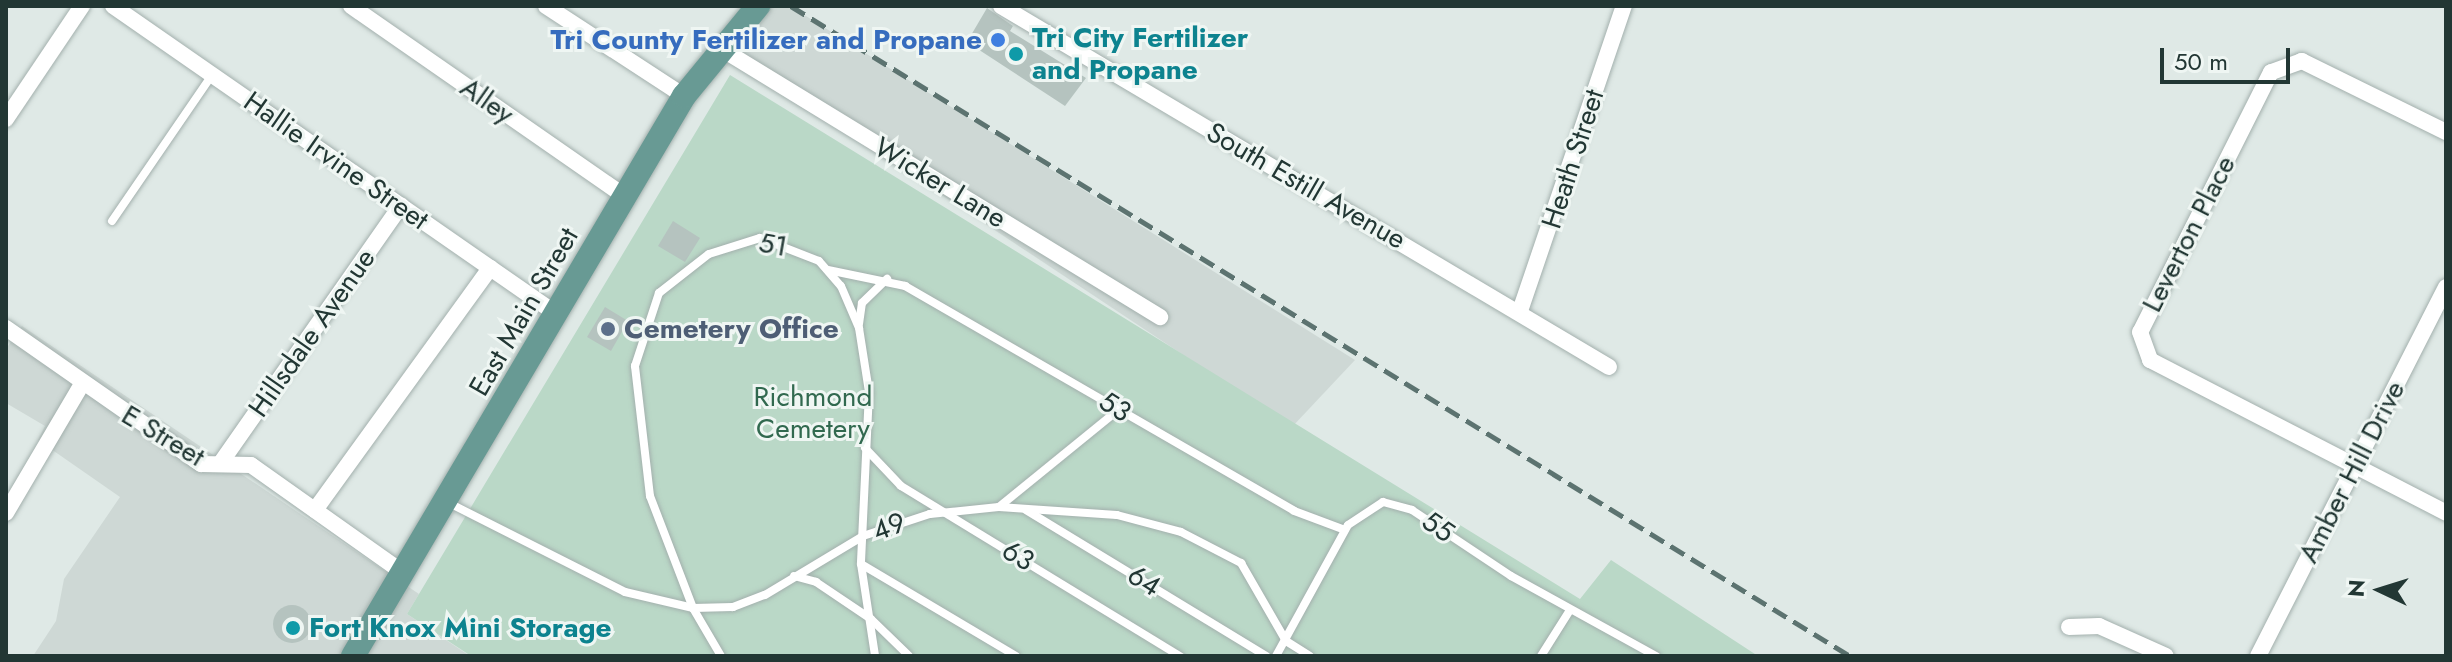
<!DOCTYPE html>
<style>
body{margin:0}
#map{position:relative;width:2452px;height:662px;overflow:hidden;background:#dfe9e6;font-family:Jost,sans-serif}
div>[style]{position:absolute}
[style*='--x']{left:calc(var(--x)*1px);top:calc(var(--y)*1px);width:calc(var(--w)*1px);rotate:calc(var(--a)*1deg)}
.built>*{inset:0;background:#ced8d5}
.green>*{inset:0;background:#bad8c7}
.building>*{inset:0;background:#b5c3bf}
.round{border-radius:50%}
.roads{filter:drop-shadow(0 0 2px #a3b0ad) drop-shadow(0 0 2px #a3b0ad)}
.service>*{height:8px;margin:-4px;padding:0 4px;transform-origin:4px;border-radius:4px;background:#fff}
.minor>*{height:16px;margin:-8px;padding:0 8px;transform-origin:8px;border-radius:8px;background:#fff}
.primary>*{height:24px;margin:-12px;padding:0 12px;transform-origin:12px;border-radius:12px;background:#689a94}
.rail>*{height:5px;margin-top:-2.5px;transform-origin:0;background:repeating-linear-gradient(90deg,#5c7370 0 16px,transparent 0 24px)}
.dots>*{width:22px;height:22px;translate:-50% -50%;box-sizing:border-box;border:4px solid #eff6f3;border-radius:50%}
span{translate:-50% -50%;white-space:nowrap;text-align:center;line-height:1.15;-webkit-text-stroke:6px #eff6f3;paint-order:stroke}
.culture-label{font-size:28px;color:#0d838f;font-weight:700}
.left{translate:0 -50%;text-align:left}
.shop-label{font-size:28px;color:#366cbe;font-weight:700}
.right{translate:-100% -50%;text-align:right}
.street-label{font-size:28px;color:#223734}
.service-label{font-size:28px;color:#4e5e75;font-weight:700}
.park-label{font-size:28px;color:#31694f}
.frame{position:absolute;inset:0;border:8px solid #223734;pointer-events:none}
.north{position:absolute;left:2340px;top:550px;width:80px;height:80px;-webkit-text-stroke:6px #eff6f3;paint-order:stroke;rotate:274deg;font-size:22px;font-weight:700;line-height:32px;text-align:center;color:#223734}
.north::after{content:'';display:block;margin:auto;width:28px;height:36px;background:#223734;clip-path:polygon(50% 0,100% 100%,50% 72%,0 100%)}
.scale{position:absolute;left:2160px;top:48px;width:130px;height:36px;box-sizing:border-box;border:4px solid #223734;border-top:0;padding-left:10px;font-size:24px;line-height:28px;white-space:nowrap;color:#223734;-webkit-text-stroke:6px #eff6f3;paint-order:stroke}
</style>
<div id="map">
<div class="built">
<i style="clip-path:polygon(758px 6px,790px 6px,1355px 360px,1292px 427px,720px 48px)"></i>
<i style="clip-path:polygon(22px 326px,419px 594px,407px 614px,470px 656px,33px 656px,56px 621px,64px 579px,120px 497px,38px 440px,45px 426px,6px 403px,6px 349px)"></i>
</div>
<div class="green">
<i style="clip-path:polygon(730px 75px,1580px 599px,1611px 560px,1758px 656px,471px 656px,407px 614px)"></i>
</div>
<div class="building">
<i style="clip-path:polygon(987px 8px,1013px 26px,1010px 31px,1086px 78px,1065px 106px,967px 42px)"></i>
<i style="clip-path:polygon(673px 221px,700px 238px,685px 262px,658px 246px)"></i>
<i style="clip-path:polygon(605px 307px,628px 321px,611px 351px,587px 337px)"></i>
<i class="round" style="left:273px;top:605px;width:38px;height:38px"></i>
</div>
<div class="roads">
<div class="service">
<i style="--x:112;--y:221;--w:177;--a:-55.6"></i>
<i style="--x:828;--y:270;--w:79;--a:11.7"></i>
<i style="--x:905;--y:286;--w:449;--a:30"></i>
<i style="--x:1294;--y:511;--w:54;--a:20.4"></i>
<i style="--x:859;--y:324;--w:21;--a:-82"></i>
<i style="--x:862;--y:303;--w:35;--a:-44"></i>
<i style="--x:865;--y:448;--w:52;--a:46.5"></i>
<i style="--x:901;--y:486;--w:327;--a:31.4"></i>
<i style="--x:449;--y:503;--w:197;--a:26.8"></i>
<i style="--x:625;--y:592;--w:70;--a:13.2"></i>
<i style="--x:693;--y:608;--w:40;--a:-1.4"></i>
<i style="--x:733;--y:607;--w:34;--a:-21"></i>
<i style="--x:765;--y:595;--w:114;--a:-31"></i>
<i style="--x:863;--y:536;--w:71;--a:-18.2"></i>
<i style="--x:930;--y:514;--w:69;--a:-5.8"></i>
<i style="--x:999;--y:507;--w:118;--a:3.9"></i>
<i style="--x:1117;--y:515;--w:66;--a:14.9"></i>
<i style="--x:1181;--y:532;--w:68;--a:27.3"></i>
<i style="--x:1241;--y:563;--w:90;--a:60"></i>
<i style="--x:1286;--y:641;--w:28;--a:32"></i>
<i style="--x:1000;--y:506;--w:152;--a:-39.1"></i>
<i style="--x:1026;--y:510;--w:281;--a:31.3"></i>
<i style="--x:861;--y:564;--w:180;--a:30.7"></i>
<i style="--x:794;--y:576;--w:23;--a:15"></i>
<i style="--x:816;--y:582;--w:66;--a:33.9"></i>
<i style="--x:871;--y:619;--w:53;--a:44.2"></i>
<i style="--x:721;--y:656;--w:56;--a:-120.3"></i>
<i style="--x:693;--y:608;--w:120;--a:-111"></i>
<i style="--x:650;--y:496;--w:131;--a:-96.6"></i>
<i style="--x:635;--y:366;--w:77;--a:-71.8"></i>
<i style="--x:659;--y:293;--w:63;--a:-38"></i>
<i style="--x:709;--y:254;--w:53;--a:-17.4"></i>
<i style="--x:760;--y:238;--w:63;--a:21.3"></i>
<i style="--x:819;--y:261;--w:33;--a:49"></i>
<i style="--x:841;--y:286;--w:46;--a:66.8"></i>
<i style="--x:859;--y:328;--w:65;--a:81.1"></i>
<i style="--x:869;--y:392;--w:172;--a:92.7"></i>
<i style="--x:861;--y:564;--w:93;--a:81.3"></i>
<i style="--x:1276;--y:656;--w:149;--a:-61.2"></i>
<i style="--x:1348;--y:525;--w:42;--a:-33.3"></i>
<i style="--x:1383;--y:502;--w:30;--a:15"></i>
<i style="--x:1412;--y:510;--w:119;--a:33.7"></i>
<i style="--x:1511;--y:576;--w:166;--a:28.9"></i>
<i style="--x:1541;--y:656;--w:54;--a:-57.8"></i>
</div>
<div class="minor">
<i style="--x:113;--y:6;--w:542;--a:34.78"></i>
<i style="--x:351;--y:6;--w:333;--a:34.8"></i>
<i style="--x:546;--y:6;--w:165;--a:33.1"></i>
<i style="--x:1001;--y:6;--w:707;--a:30.7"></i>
<i style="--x:720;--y:48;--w:516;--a:31.44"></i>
<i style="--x:6;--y:119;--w:136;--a:-56.1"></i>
<i style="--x:2446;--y:132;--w:161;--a:-153.8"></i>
<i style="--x:2302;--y:61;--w:33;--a:160"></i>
<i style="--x:2271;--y:72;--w:291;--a:116.7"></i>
<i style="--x:2140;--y:332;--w:30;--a:70"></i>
<i style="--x:2150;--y:360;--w:333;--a:27.3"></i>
<i style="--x:1520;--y:311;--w:322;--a:-71.2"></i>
<i style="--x:6;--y:328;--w:238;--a:34.9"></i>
<i style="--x:201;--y:464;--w:50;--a:1.1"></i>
<i style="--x:251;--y:465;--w:189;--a:35.3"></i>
<i style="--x:222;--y:461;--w:312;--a:-55"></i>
<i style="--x:315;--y:510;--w:299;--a:-54.1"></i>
<i style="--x:6;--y:513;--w:150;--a:-59.5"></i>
<i style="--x:2069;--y:627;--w:30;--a:-2"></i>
<i style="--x:2099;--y:626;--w:73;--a:24.1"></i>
<i style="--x:2258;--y:656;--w:414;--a:-63"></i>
</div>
<div class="primary">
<i style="--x:353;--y:656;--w:651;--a:-59.41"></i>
<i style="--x:684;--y:96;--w:117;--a:-50.6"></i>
</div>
</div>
<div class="rail">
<i style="--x:791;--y:6;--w:1243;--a:31.54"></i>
</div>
<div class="dots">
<i style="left:998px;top:40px;background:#3f7fe0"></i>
<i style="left:1016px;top:54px;background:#0f9aa8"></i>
<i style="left:608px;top:329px;background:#5c6f8a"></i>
<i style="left:293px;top:628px;background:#0f9aa8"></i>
</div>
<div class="culture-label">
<span class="left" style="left:1032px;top:54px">Tri City Fertilizer<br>and Propane</span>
<span class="left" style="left:309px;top:628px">Fort Knox Mini Storage</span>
</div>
<div class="shop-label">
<span class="right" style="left:982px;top:40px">Tri County Fertilizer and Propane</span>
</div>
<div class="street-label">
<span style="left:487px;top:101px;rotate:35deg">Alley</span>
<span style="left:1573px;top:159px;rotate:-72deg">Heath Street</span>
<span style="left:336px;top:161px;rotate:35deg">Hallie Irvine Street</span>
<span style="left:940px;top:183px;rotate:31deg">Wicker Lane</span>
<span style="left:1306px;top:186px;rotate:30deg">South Estill Avenue</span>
<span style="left:2189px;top:234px;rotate:-63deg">Leverton Place</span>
<span style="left:773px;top:245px;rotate:10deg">51</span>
<span style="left:524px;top:312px;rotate:-60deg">East Main Street</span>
<span style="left:312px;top:333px;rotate:-55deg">Hillsdale Avenue</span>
<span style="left:1115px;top:407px;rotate:32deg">53</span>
<span style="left:163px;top:436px;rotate:31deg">E Street</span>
<span style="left:2352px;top:472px;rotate:-63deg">Amber Hill Drive</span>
<span style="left:889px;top:527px;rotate:-20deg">49</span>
<span style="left:1438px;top:527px;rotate:34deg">55</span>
<span style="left:1018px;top:556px;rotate:31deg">63</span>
<span style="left:1144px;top:581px;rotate:32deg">64</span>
</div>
<div class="service-label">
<span class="left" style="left:624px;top:329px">Cemetery Office</span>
</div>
<div class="park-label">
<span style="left:813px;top:413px">Richmond<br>Cemetery</span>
</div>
<div class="frame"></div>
<div class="north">N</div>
<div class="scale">50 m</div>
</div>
